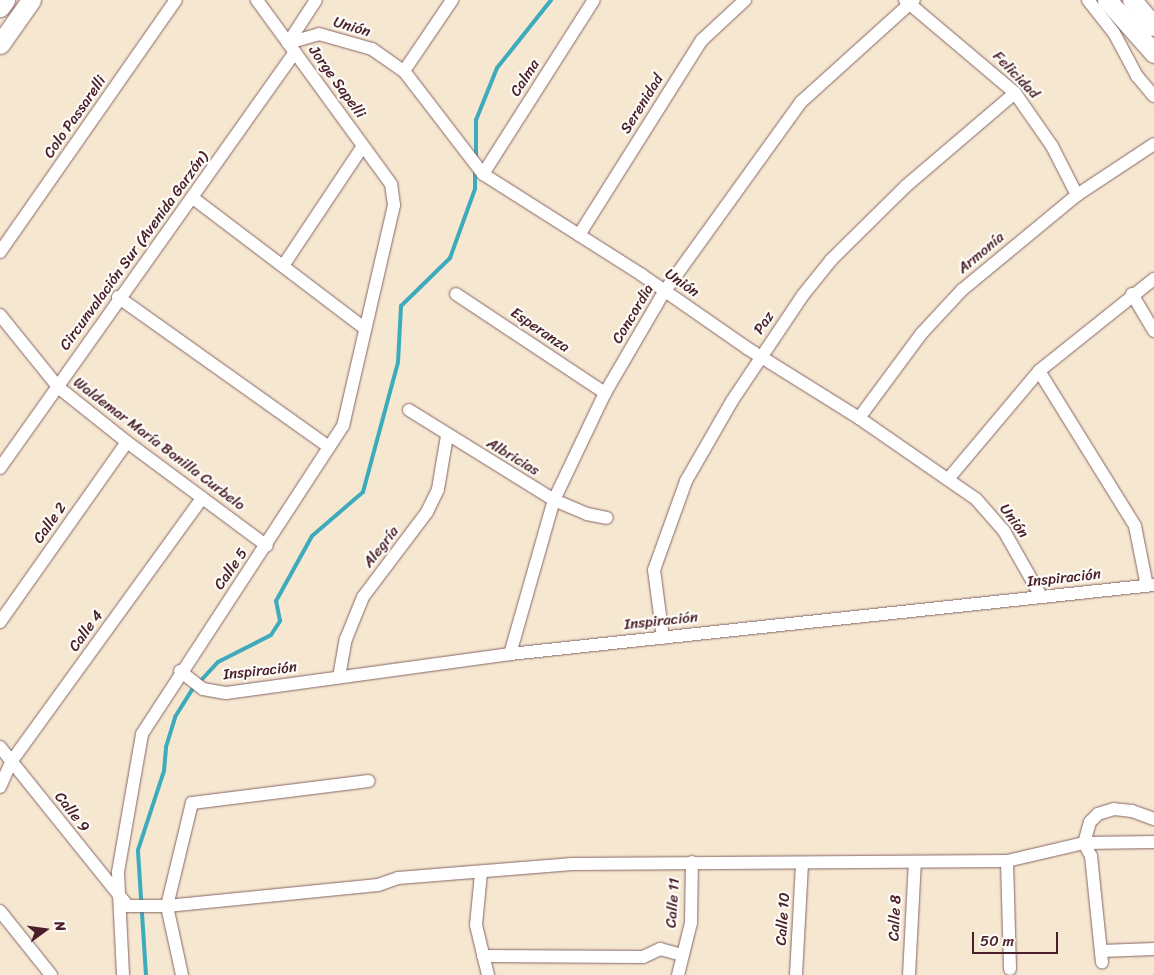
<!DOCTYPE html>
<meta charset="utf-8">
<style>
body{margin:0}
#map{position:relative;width:1154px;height:975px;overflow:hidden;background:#f6e7d1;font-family:Sriracha,sans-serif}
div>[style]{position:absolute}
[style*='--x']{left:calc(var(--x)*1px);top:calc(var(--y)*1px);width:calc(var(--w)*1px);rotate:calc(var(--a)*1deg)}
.stream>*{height:4px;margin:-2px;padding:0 2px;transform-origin:2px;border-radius:2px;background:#3dabbc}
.roads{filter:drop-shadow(0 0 1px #866565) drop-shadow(0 0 1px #866565)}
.street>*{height:12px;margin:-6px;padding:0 6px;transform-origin:6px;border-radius:6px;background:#fff}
.secondary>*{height:19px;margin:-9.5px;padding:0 9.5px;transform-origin:9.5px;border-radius:9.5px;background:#fff}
span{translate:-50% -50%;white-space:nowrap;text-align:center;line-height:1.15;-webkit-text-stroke:4.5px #fdfcf7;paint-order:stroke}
.street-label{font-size:15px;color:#4a1f2b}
.north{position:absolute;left:20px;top:905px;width:50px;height:50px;-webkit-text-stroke:4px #fdfcf7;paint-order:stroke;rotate:76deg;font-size:14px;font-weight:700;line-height:20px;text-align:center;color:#4a1f2b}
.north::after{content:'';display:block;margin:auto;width:18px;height:22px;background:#4a1f2b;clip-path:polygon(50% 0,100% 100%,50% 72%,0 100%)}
.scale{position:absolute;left:972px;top:932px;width:86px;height:22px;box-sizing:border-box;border:2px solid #4a1f2b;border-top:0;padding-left:6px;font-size:15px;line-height:18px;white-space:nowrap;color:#4a1f2b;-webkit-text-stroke:4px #fdfcf7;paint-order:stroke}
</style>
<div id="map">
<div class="stream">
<i style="--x:476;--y:157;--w:37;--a:-90"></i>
<i style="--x:476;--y:120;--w:56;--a:-68"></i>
<i style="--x:497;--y:68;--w:87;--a:-51.5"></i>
<i style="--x:146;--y:975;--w:125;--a:-93.7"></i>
<i style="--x:138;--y:850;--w:83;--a:-71.8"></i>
<i style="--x:164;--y:771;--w:24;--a:-85"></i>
<i style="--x:166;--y:747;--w:31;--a:-73"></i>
<i style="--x:175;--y:717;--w:32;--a:-58"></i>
<i style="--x:192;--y:690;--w:38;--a:-47"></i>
<i style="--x:218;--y:662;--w:59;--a:-27"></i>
<i style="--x:271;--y:635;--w:17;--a:-57"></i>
<i style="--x:280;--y:621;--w:20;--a:-101"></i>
<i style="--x:276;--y:601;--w:74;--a:-61"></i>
<i style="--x:312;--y:536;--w:67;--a:-40.8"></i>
<i style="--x:363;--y:492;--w:135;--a:-74.9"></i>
<i style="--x:398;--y:362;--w:56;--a:-86.9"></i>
<i style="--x:401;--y:306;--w:69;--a:-44.4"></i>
<i style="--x:450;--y:258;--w:73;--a:-70.1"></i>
<i style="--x:475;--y:189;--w:20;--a:-90"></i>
</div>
<div class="roads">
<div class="street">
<i style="--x:905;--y:0;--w:144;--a:40.2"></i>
<i style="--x:1015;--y:93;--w:65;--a:55.1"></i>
<i style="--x:1052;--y:146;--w:55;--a:63"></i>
<i style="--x:1088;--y:0;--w:42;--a:51.8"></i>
<i style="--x:1114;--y:33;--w:49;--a:61.9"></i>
<i style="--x:1137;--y:76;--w:26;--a:50"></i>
<i style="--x:288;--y:43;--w:32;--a:-16"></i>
<i style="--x:319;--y:34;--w:55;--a:15.8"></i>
<i style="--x:372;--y:49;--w:39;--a:35"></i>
<i style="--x:404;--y:71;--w:130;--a:52.5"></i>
<i style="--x:483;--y:174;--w:188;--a:32.4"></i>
<i style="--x:642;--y:275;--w:128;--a:34.8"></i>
<i style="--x:747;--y:348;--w:132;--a:32"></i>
<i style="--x:859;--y:418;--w:142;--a:34.7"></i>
<i style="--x:976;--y:499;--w:43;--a:48.8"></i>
<i style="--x:1004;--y:531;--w:75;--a:60.4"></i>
<i style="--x:288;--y:43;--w:51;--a:-56.9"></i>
<i style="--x:404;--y:71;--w:86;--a:-55.9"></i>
<i style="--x:483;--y:174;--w:206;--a:-57.5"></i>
<i style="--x:193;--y:198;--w:215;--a:37.2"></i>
<i style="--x:579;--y:235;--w:231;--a:-57.8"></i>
<i style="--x:702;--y:40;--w:59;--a:-42.9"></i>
<i style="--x:0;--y:252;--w:307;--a:-55.1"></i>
<i style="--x:283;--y:266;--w:144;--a:-56.3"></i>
<i style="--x:456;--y:294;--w:179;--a:33.6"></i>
<i style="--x:1132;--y:294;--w:43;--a:59.3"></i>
<i style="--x:118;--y:297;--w:259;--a:35.4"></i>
<i style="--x:0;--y:315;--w:92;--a:51.1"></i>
<i style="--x:58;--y:387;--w:88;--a:38.6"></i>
<i style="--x:127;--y:442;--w:174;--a:36.6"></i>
<i style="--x:1039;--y:371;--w:182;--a:58.2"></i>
<i style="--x:1135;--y:526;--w:61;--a:78.7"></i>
<i style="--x:409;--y:410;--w:171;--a:31.8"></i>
<i style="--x:554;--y:500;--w:36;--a:23"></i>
<i style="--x:587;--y:514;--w:20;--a:11"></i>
<i style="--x:859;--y:418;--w:106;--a:-53.5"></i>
<i style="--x:922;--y:333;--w:59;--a:-47.1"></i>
<i style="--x:962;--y:290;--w:149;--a:-39.6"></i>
<i style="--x:1077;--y:195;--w:92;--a:-33.5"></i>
<i style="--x:0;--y:468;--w:510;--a:-54.66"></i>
<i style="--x:949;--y:478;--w:140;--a:-49.9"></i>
<i style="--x:1039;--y:371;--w:147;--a:-38.7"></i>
<i style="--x:0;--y:622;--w:220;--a:-54.8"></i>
<i style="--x:663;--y:638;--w:69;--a:-97.5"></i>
<i style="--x:654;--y:570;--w:95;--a:-70.2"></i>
<i style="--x:686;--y:481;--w:92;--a:-60.1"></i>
<i style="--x:732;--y:401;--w:128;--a:-56.2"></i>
<i style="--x:803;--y:295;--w:45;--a:-51.3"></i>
<i style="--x:831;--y:260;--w:105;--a:-44.6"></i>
<i style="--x:906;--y:186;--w:143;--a:-40.5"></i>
<i style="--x:510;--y:654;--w:160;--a:-74.1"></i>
<i style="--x:554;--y:500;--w:119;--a:-64.5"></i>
<i style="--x:605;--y:393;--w:117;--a:-59.7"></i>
<i style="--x:664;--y:292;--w:234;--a:-54.2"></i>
<i style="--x:801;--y:102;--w:152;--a:-42.1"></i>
<i style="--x:180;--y:671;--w:29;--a:38"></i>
<i style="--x:203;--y:689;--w:23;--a:10"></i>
<i style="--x:226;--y:693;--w:287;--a:-7.8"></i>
<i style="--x:510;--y:654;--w:648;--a:-6.12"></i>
<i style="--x:339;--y:677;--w:39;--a:-80"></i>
<i style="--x:346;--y:639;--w:45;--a:-68"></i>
<i style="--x:363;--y:597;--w:106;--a:-53"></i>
<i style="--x:427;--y:512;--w:25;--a:-64"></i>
<i style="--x:438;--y:489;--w:54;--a:-80.4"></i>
<i style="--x:0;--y:747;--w:204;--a:51.2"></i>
<i style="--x:128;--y:906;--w:39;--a:0"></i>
<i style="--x:167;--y:906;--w:212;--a:-5.7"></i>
<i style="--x:378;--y:885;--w:21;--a:-19"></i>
<i style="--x:398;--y:878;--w:175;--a:-4.6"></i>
<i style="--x:572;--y:864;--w:435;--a:-0.4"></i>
<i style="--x:1007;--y:861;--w:79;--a:-13.2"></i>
<i style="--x:1084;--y:843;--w:15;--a:62"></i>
<i style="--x:1091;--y:856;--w:107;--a:84.1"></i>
<i style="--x:0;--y:787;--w:27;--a:-66"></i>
<i style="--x:11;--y:762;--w:326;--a:-54.1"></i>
<i style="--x:1154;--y:819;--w:23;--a:-160"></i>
<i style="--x:1132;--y:811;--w:18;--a:-174"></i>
<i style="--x:1114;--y:809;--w:17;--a:163"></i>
<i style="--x:1098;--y:814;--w:11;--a:135"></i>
<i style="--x:1090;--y:822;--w:22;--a:106"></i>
<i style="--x:1084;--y:843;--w:70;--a:-0.8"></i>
<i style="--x:1007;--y:861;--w:108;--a:88.4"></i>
<i style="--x:481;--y:873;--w:52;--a:95.5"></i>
<i style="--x:476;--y:925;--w:51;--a:76.5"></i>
<i style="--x:0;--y:911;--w:82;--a:51.4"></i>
<i style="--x:1101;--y:951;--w:53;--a:-2.2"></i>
<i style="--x:483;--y:956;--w:160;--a:0.4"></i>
<i style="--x:643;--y:957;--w:19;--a:-25"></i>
<i style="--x:660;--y:949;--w:23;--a:15"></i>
<i style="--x:123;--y:975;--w:103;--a:-92.8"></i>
<i style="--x:118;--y:872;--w:140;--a:-80.1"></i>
<i style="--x:142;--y:734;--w:368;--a:-56.9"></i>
<i style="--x:343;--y:426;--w:227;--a:-77"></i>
<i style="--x:394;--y:205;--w:21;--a:-98"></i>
<i style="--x:391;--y:184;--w:228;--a:-126.1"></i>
<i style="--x:182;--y:975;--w:71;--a:-102.3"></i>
<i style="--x:167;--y:906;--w:106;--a:-76.4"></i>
<i style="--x:192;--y:803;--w:178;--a:-7.1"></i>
<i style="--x:678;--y:975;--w:54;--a:-76"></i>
<i style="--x:691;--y:923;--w:61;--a:-89.1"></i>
<i style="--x:796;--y:975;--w:111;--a:-86.9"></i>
<i style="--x:909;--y:975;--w:113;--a:-87"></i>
</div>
<div class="secondary">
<i style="--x:1107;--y:0;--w:71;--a:48.4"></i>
<i style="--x:1132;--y:0;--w:34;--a:50"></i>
<i style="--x:0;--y:7;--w:9;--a:-54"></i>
<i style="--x:0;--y:44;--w:54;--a:-54.8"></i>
</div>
</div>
<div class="street-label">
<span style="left:352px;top:27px;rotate:17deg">Unión</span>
<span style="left:1016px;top:75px;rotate:46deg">Felicidad</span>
<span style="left:525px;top:78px;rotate:-57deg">Calma</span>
<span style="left:337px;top:82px;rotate:54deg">Jorge Sapelli</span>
<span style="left:642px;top:104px;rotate:-58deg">Serenidad</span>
<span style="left:75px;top:117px;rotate:-55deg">Colo Passarelli</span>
<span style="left:134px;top:251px;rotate:-54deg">Circunvalación Sur (Avenida Garzón)</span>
<span style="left:981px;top:253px;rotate:-40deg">Armonía</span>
<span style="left:682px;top:283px;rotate:35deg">Unión</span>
<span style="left:633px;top:314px;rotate:-59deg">Concordia</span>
<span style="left:764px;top:323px;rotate:-56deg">Paz</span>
<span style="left:540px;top:330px;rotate:34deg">Esperanza</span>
<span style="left:159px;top:444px;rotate:37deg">Waldemar María Bonilla Curbelo</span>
<span style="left:513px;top:457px;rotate:31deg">Albricias</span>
<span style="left:1014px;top:521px;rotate:54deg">Unión</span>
<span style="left:50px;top:523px;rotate:-55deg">Calle 2</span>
<span style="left:381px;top:547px;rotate:-52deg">Alegría</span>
<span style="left:231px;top:569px;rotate:-55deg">Calle 5</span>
<span style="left:1064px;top:578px;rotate:-6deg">Inspiración</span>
<span style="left:661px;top:621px;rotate:-6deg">Inspiración</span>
<span style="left:86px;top:631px;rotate:-54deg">Calle 4</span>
<span style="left:260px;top:671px;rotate:-6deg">Inspiración</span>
<span style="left:72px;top:812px;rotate:52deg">Calle 9</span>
<span style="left:673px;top:903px;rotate:-86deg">Calle 11</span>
<span style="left:895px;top:918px;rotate:-87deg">Calle 8</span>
<span style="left:783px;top:919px;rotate:-86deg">Calle 10</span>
</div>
<div class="north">N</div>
<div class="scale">50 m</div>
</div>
